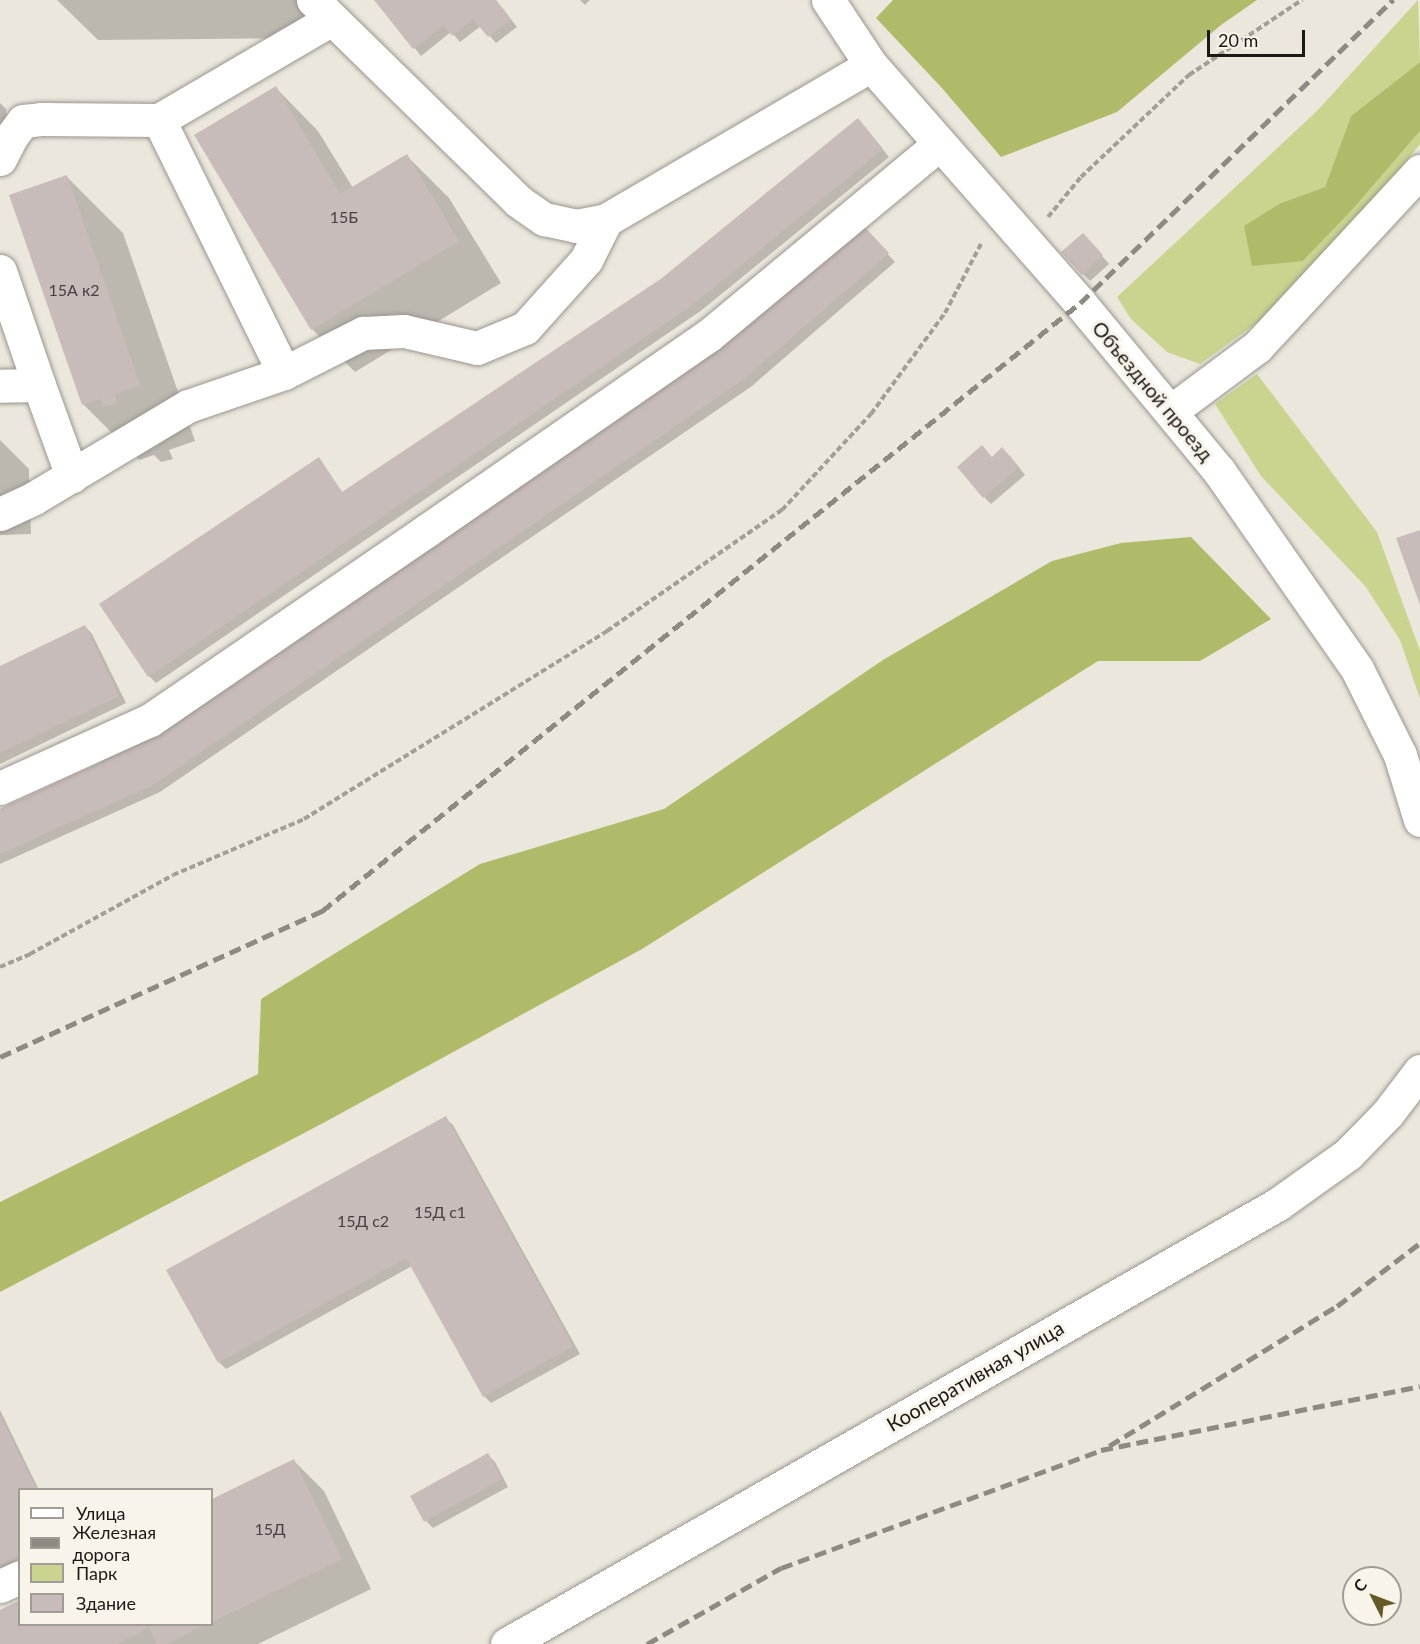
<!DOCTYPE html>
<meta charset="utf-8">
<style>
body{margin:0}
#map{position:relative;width:1420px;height:1644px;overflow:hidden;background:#ebe7dd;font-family:Lato,sans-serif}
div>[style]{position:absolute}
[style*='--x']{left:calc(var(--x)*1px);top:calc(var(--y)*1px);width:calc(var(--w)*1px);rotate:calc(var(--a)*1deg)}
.green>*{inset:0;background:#cad48e}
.forest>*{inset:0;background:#b0bb69}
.shadow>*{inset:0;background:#0003}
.building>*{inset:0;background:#c8bcba}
.path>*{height:4px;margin-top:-2px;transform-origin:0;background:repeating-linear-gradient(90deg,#a29f97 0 6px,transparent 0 9px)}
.roads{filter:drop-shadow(0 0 2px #9a968d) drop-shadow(0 0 2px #9a968d)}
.minor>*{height:33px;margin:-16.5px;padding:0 16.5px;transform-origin:16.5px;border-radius:16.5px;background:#fff}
.major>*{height:33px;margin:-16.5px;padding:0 16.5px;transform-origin:16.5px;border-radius:16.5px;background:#fff}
.rail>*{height:4.5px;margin-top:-2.25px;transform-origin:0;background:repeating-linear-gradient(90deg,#8d8a83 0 12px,transparent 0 18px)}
span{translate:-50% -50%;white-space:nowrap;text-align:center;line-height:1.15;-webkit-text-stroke:6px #f9f4ea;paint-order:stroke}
.number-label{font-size:16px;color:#46423f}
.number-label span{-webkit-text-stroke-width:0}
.street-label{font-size:20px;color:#1b1916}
.legend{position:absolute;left:18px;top:1488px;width:195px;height:138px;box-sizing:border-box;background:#f9f4ea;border:2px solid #a09c95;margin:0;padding:8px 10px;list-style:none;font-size:18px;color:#1b1916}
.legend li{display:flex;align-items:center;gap:12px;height:30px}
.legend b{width:30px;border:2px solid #a09c95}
.north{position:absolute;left:1342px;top:1566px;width:60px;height:60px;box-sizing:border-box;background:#f9f4ea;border:2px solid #a09c95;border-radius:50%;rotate:312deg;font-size:16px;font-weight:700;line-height:24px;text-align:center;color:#1b1916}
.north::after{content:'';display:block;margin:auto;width:21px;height:27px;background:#655926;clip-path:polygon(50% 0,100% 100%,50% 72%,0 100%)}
.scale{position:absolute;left:1207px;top:30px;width:98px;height:27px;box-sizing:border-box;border:3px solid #1b1916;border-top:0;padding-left:8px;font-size:18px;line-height:21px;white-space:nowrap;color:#1b1916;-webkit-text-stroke:4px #f9f4ea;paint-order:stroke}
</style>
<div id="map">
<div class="green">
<i style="clip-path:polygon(1418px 0,1420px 62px,1351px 116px,1325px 187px,1281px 203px,1303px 261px,1353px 209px,1420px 131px,1420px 144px,1350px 230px,1262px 319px,1200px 364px,1167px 352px,1131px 319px,1117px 297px,1316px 112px)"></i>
<i style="clip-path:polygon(1257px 374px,1377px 532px,1420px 651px,1420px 699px,1400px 640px,1366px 587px,1261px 476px,1215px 404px)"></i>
</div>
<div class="forest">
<i style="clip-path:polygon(893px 0,1257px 0,1221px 25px,1117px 112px,1001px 157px,941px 87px,876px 18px)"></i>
<i style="clip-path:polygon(1420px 62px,1420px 131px,1353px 209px,1303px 261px,1252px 266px,1244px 226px,1281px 203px,1325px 187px,1351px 116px)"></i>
<i style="clip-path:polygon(1191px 537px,1271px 619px,1200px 661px,1098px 661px,642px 949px,325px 1122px,0 1292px,0 1202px,258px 1074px,261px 999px,480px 864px,664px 809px,883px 660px,1052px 561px,1121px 543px)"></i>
</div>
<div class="shadow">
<i style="clip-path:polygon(57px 0,315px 0,315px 38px,98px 40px)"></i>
<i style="clip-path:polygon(496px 0,517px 27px,496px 43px,481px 26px,460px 42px,451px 32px,421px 56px,377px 1px)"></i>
<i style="clip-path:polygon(580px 0,590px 0,585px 5px)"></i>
<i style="clip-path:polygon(276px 88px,318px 131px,353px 188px,407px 156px,449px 198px,501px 283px,355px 372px,312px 329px)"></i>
<i style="clip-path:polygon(0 103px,6px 109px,7px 169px,0 169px)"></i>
<i style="clip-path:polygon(865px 127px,889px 157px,702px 310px,156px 683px,149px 676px,318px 459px,343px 493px,663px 279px)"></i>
<i style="clip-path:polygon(67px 177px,123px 233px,195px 441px,169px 450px,173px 459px,161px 462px,154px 455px,139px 460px,83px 404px)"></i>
<i style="clip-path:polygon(862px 226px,895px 262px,752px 386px,160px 792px,0 864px,0 810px,100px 764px)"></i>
<i style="clip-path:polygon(1090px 242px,1109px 264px,1090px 281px,1083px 274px)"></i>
<i style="clip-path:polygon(0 440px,29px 469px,29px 480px,38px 489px,30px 503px,31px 534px,0 535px)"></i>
<i style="clip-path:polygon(1010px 456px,1025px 475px,991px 504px,984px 497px,992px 458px)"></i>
<i style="clip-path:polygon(85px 626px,92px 634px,126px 703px,0 764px,0 667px)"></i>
<i style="clip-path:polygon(445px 1118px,453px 1125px,580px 1354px,491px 1403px,484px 1396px,412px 1266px,226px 1369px,219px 1362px)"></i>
<i style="clip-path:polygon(0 1410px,39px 1490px,20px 1490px,0 1583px)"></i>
<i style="clip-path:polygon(488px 1455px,495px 1462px,508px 1487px,433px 1528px,426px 1521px)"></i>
<i style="clip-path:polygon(294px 1461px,324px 1491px,371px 1589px,258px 1644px,0 1644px,0 1612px,20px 1624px,212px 1624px,212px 1501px)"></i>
</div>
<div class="building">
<i style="clip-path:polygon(374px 0,496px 0,511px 19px,488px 37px,473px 19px,452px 36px,444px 25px,413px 49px)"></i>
<i style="clip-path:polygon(276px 86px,340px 194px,407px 154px,459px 241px,311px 330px,194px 135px)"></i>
<i style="clip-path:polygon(858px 118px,883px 149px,695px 303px,148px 677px,99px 604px,319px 457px,342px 492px,662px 278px)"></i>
<i style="clip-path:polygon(67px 175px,140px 385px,114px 394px,118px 403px,103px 407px,101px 399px,82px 405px,9px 195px)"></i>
<i style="clip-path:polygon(862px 224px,889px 253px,744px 379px,153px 785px,0 854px,0 809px,99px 763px,722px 343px)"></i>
<i style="clip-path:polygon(1083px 233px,1103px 255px,1082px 275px,1061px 252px)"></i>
<i style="clip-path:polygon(982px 445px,992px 457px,1002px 447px,1019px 467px,983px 498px,957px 467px)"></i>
<i style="clip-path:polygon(1420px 530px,1420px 605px,1396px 538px)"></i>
<i style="clip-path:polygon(85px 625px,119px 696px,0 753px,0 666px)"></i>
<i style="clip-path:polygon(446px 1116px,573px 1346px,483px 1397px,406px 1258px,218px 1363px,166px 1270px)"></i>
<i style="clip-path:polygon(0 1415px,37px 1490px,20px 1490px,20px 1563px,0 1573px)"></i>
<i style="clip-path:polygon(488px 1453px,502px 1479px,424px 1522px,410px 1496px)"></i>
<i style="clip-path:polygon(294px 1459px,342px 1559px,212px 1622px,212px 1499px)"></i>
<i style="clip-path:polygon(20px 1600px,20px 1624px,144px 1624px,147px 1629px,117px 1644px,0 1644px,0 1610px)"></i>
<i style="clip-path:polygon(147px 1624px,207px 1624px,166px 1644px,157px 1644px)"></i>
</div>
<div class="path">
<i style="--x:1048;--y:217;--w:52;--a:-50.5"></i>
<i style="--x:1081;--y:177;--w:149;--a:-43.4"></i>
<i style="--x:1189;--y:75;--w:136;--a:-33.6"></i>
<i style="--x:0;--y:967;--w:33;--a:-23"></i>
<i style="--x:30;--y:954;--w:163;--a:-28.9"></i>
<i style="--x:173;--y:875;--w:142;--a:-23.1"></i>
<i style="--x:304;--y:819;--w:357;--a:-31.8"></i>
<i style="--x:607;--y:631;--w:213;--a:-34.7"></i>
<i style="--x:782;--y:510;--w:131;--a:-47.2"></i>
<i style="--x:871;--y:414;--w:125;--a:-53.8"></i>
<i style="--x:945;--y:313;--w:80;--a:-62.5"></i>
</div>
<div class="roads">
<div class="minor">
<i style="--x:313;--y:0;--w:287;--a:44.4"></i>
<i style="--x:518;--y:201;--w:32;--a:35"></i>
<i style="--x:544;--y:219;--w:33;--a:12"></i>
<i style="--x:576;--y:226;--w:31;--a:-11"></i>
<i style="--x:606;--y:220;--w:307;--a:-30.3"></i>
<i style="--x:159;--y:120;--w:282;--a:63.7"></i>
<i style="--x:0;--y:159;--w:25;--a:-63"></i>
<i style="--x:11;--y:137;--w:20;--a:-53"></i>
<i style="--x:23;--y:121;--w:18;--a:-6"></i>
<i style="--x:41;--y:119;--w:118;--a:0.5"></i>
<i style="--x:159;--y:120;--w:200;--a:-30.3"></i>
<i style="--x:0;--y:271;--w:120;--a:71.1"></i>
<i style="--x:39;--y:385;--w:39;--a:179"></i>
<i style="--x:39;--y:385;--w:97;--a:70.1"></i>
<i style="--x:1171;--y:411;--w:107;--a:-36.7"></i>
<i style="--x:1257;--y:347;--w:240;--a:-47.2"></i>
<i style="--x:0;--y:514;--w:38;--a:-25"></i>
<i style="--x:34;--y:498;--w:179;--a:-30.9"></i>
<i style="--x:188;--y:406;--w:102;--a:-19"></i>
<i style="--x:284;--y:373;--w:89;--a:-26.9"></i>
<i style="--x:363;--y:333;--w:41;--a:-2.8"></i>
<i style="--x:404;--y:331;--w:75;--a:13.1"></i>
<i style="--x:477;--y:348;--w:52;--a:-22.6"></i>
<i style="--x:525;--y:328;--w:91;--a:-48.1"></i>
<i style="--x:586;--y:260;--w:45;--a:-63.4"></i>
<i style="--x:0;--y:788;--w:165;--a:-24.4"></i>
<i style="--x:150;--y:720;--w:335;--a:-34.4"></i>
<i style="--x:426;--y:531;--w:343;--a:-34.7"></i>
<i style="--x:708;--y:336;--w:300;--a:-39.7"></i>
<i style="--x:0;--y:1586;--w:22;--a:-24"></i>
</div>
<div class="major">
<i style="--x:828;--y:0;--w:78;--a:56.5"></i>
<i style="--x:871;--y:65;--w:317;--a:48.7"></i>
<i style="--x:1080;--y:303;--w:218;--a:50.4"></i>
<i style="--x:1219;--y:471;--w:241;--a:55.1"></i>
<i style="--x:1357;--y:669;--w:96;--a:63.4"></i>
<i style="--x:1400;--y:755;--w:68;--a:72.9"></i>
<i style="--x:507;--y:1644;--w:888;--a:-29.71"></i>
<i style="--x:1278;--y:1204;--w:86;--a:-35.5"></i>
<i style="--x:1348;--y:1154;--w:57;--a:-45.7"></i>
<i style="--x:1388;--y:1113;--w:53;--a:-52.7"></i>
</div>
</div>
<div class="rail">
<i style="--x:0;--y:1057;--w:354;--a:-24.4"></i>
<i style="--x:322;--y:911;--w:972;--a:-38.73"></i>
<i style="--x:1080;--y:303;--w:436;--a:-44.1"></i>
<i style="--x:1109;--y:1446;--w:268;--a:-31.6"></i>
<i style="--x:1337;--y:1306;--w:104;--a:-37.2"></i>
<i style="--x:647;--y:1644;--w:154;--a:-29.6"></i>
<i style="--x:781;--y:1568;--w:341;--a:-20.2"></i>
<i style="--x:1101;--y:1450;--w:325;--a:-11.3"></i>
</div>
<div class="number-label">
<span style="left:344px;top:217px">15Б</span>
<span style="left:74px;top:290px">15А к2</span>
<span style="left:440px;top:1212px">15Д с1</span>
<span style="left:363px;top:1221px">15Д с2</span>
<span style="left:270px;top:1529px">15Д</span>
</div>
<div class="street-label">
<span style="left:1153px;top:391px;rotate:50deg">Объездной проезд</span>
<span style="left:975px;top:1376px;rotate:-30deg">Кооперативная улица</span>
</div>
<ul class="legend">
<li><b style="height:8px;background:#fff"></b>Улица</li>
<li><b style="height:8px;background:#8d8a83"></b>Железная дорога</li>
<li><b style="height:16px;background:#cad48e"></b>Парк</li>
<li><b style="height:16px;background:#c8bcba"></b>Здание</li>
</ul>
<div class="north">С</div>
<div class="scale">20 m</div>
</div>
